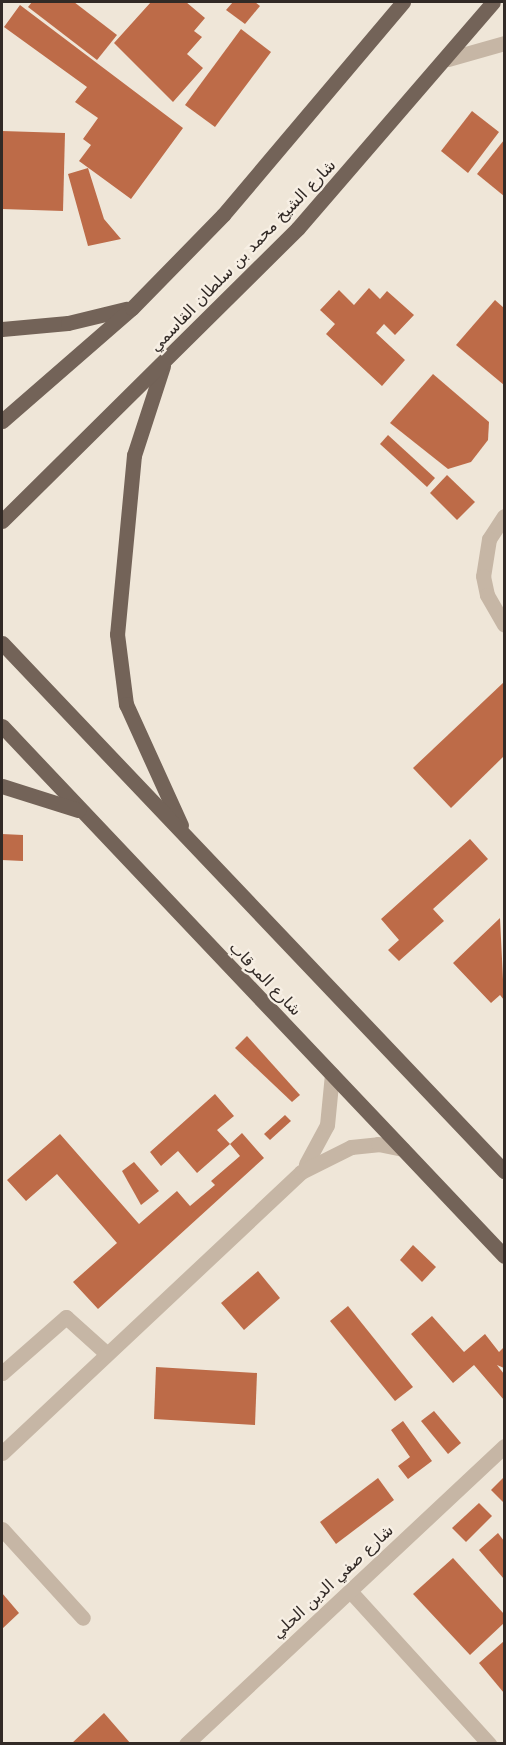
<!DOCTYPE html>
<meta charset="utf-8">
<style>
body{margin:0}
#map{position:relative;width:506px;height:1745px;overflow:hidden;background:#efe6d8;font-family:"DejaVu Sans",Vazirmatn,sans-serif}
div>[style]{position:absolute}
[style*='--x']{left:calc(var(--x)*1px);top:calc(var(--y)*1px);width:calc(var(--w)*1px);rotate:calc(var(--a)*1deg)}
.building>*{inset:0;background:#bd6b48}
.minor>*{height:15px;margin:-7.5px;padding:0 7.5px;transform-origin:7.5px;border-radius:7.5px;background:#c6b6a5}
.major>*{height:15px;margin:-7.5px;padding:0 7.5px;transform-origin:7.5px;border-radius:7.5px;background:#736358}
span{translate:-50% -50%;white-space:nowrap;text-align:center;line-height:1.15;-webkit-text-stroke:4.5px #f7efe4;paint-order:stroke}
.street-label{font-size:16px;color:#322a26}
.frame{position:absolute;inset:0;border:3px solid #322a26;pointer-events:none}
</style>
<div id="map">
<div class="building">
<i style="clip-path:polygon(32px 2px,74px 2px,117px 35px,97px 60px,28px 7px)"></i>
<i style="clip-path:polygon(151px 2px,186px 2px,205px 18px,194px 31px,202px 37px,187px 54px,203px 68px,173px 102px,114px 43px)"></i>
<i style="clip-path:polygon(233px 2px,255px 2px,260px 6px,245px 24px,226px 10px)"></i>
<i style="clip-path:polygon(20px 5px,183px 128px,131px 199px,79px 161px,91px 145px,83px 139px,98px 118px,75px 102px,87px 87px,4px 27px)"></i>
<i style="clip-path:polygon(241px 29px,271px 52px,215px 127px,185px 105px)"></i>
<i style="clip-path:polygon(472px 111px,499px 132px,468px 173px,441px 151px)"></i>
<i style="clip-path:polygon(2px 131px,65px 133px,63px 211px,2px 209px)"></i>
<i style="clip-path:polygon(504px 140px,504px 196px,477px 174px)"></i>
<i style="clip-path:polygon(88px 168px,104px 219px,121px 239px,88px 246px,68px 174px)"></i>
<i style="clip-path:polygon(369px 288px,380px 299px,387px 291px,414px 315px,395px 335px,384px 324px,376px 333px,405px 360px,382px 386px,326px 334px,335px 324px,320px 310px,339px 290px,354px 305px)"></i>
<i style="clip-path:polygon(495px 300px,504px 308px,504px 385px,456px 345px)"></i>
<i style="clip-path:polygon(433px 374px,489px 422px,488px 440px,471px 462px,448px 469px,390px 423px)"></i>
<i style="clip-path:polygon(388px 435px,435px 478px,427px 487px,380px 444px)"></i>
<i style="clip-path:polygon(447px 475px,475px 502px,457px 520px,430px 493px)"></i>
<i style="clip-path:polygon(504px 682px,504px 756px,451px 808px,413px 768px)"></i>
<i style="clip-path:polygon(2px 834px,23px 835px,23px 861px,2px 860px)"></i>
<i style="clip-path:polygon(470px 839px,488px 859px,433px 909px,444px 921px,399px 961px,388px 950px,399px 940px,381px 919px)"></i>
<i style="clip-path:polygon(500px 918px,504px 1000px,500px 995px,491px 1003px,453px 963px)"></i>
<i style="clip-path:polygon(247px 1036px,300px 1095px,292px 1102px,235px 1048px)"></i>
<i style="clip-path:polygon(215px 1094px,234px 1116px,217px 1130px,230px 1144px,197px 1173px,178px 1151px,161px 1166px,150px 1152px)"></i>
<i style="clip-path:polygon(285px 1115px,291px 1121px,270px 1140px,264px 1134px)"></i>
<i style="clip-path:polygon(242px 1133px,264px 1158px,98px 1309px,73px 1282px,117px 1243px,57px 1174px,26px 1201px,7px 1180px,60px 1134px,139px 1224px,177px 1191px,190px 1206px,215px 1185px,211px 1181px,240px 1156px,230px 1144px)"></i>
<i style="clip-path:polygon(134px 1162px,159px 1191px,141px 1205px,122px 1171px)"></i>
<i style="clip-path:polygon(413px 1245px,436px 1267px,422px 1282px,400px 1260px)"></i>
<i style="clip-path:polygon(258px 1271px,280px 1298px,244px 1330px,221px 1303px)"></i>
<i style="clip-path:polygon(348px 1306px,413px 1387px,395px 1401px,330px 1321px)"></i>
<i style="clip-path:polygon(432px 1316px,464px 1352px,485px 1334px,499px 1352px,504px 1347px,504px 1368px,497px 1365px,504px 1374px,504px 1400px,474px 1365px,453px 1383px,411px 1334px)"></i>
<i style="clip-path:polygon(156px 1367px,257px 1373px,255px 1425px,154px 1419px)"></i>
<i style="clip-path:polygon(434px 1411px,461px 1443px,448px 1454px,421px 1421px)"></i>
<i style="clip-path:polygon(403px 1421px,432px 1461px,408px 1479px,398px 1466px,410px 1457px,391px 1430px)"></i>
<i style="clip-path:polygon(504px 1477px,504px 1503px,491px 1490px)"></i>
<i style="clip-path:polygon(378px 1478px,394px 1500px,336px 1544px,320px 1522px)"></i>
<i style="clip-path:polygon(479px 1503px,492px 1516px,466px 1542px,452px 1528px)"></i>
<i style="clip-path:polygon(498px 1533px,504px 1541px,504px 1579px,479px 1550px)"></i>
<i style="clip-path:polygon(453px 1558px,504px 1614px,504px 1623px,470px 1655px,413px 1594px)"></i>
<i style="clip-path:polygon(2px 1593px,19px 1613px,2px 1629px)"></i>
<i style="clip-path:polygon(504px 1641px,504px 1693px,479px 1663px)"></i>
<i style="clip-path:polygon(104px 1713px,131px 1744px,71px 1744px)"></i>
</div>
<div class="minor">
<i style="--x:448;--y:59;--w:58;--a:-15.9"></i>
<i style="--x:504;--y:516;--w:27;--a:123"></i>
<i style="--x:489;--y:539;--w:37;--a:99"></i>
<i style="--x:483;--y:576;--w:19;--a:78"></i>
<i style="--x:487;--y:595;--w:34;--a:60"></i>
<i style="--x:306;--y:1164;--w:44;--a:-61.7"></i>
<i style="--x:327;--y:1125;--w:51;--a:-84.4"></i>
<i style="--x:2;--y:1373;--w:85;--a:-41.2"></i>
<i style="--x:66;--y:1317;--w:54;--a:42"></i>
<i style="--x:2;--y:1453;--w:410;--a:-43.2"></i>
<i style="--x:301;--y:1172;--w:56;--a:-26.6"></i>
<i style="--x:351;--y:1147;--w:27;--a:-6"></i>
<i style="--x:378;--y:1144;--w:25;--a:11"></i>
<i style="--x:2;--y:1529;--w:120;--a:47.7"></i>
<i style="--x:350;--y:1591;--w:207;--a:47.7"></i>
<i style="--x:186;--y:1744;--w:436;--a:-43.1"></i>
</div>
<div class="major">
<i style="--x:2;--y:329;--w:66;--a:-5.2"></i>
<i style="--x:68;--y:323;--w:60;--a:-13.6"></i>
<i style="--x:163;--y:366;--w:94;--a:108"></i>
<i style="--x:134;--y:455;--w:180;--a:95.4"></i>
<i style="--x:117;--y:634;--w:71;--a:82.7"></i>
<i style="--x:126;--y:704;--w:133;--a:65.6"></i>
<i style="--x:2;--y:421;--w:172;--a:-41"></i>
<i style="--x:132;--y:308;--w:130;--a:-45.6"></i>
<i style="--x:223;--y:215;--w:279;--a:-49.8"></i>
<i style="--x:2;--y:521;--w:416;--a:-44.7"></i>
<i style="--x:298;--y:228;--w:298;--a:-49.2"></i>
<i style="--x:2;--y:643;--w:729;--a:46.45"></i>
<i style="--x:2;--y:726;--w:730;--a:46.55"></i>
<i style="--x:2;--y:786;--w:80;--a:17.5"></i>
</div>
<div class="street-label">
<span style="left:243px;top:256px;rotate:-46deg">شارع الشيخ محمد بن سلطان القاسمي</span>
<span style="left:265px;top:979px;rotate:46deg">شارع المرقاب</span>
<span style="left:333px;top:1582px;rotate:-43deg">شارع صفي الدين الحلي</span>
</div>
<div class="frame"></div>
</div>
